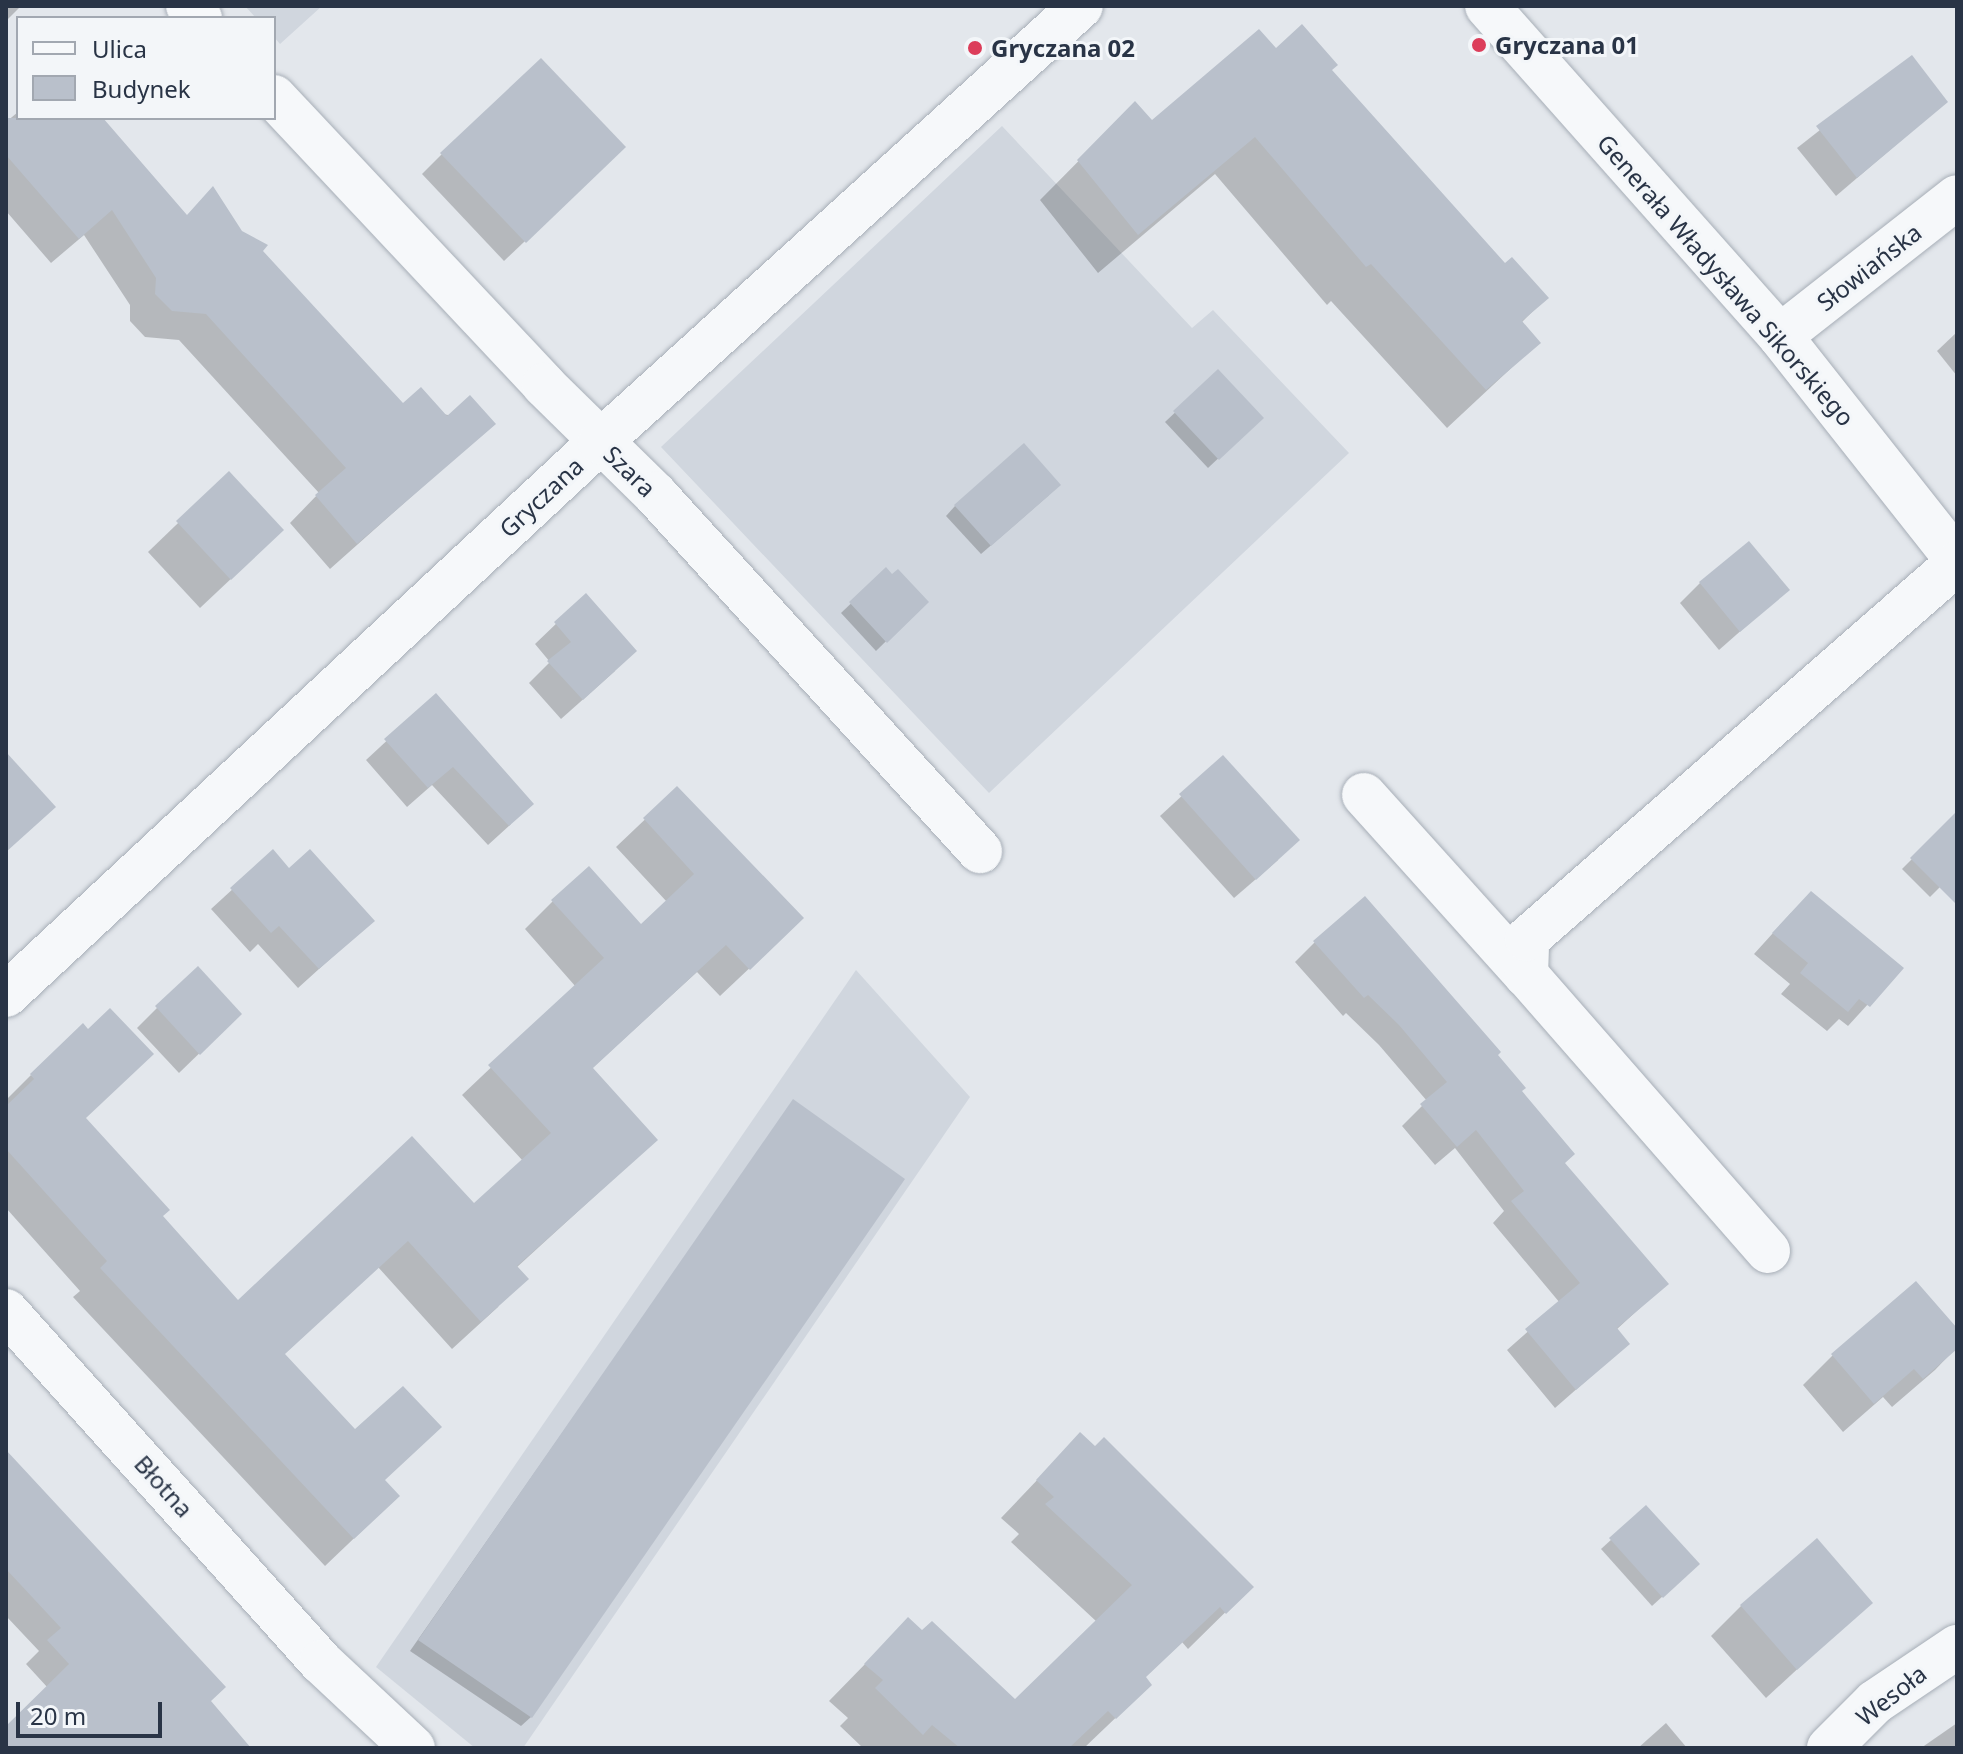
<!DOCTYPE html>
<meta charset="utf-8">
<style>
body{margin:0}
#map{position:relative;width:1963px;height:1754px;overflow:hidden;background:#e3e7ec;font-family:"Noto Sans",sans-serif}
div>[style]{position:absolute}
[style*='--x']{left:calc(var(--x)*1px);top:calc(var(--y)*1px);width:calc(var(--w)*1px);rotate:calc(var(--a)*1deg)}
.built>*{inset:0;background:#d0d6de}
.shadow>*{inset:0;background:#0003}
.building>*{inset:0;background:#b9c0cb}
.roads{filter:drop-shadow(0 0 2px #a7aeb7) drop-shadow(0 0 2px #a7aeb7)}
.minor>*{height:44px;margin:-22px;padding:0 22px;transform-origin:22px;border-radius:22px;background:#f6f8fa}
.dots>*{width:22px;height:22px;translate:-50% -50%;box-sizing:border-box;border:4px solid #f3f6f9;border-radius:50%}
span{translate:-50% -50%;white-space:nowrap;text-align:center;line-height:1.15;-webkit-text-stroke:6px #f3f6f9;paint-order:stroke}
.poi-label{font-size:24px;color:#293446;font-weight:700}
.left{translate:0 -50%;text-align:left}
.street-label{font-size:24px;color:#293446}
.frame{position:absolute;inset:0;border:8px solid #293446;pointer-events:none}
.legend{position:absolute;left:16px;top:16px;width:260px;height:104px;box-sizing:border-box;background:#f3f6f9;border:2px solid #a2a8b1;margin:0;padding:10px 14px;list-style:none;font-size:24px;color:#293446}
.legend li{display:flex;align-items:center;gap:16px;height:40px}
.legend b{width:40px;border:2px solid #a2a8b1}
.scale{position:absolute;left:16px;top:1702px;width:146px;height:36px;box-sizing:border-box;border:4px solid #293446;border-top:0;padding-left:10px;font-size:24px;line-height:28px;white-space:nowrap;color:#293446;-webkit-text-stroke:6px #f3f6f9;paint-order:stroke}
</style>
<div id="map">
<div class="built">
<i style="clip-path:polygon(245px 6px,322px 6px,280px 44px,274px 37px,274px 18px,256px 18px)"></i>
<i style="clip-path:polygon(1002px 126px,1192px 328px,1213px 310px,1349px 453px,989px 793px,661px 447px)"></i>
<i style="clip-path:polygon(856px 970px,970px 1097px,523px 1748px,475px 1748px,376px 1667px)"></i>
</div>
<div class="shadow">
<i style="clip-path:polygon(6px 6px,21px 6px,6px 21px)"></i>
<i style="clip-path:polygon(1275px 51px,1329px 70px,1505px 266px,1546px 298px,1521px 323px,1538px 343px,1447px 428px,1331px 301px,1327px 305px,1215px 174px,1098px 273px,1040px 200px,1135px 104px,1152px 123px)"></i>
<i style="clip-path:polygon(1912px 58px,1946px 102px,1836px 196px,1797px 148px)"></i>
<i style="clip-path:polygon(18px 112px,18px 118px,100px 118px,186px 216px,240px 233px,260px 251px,403px 406px,493px 424px,330px 569px,290px 523px,319px 493px,179px 340px,145px 337px,130px 321px,130px 305px,84px 235px,51px 263px,6px 211px,6px 122px)"></i>
<i style="clip-path:polygon(442px 154px,603px 167px,504px 261px,422px 174px)"></i>
<i style="clip-path:polygon(1957px 332px,1957px 376px,1937px 351px)"></i>
<i style="clip-path:polygon(1218px 372px,1261px 418px,1208px 468px,1165px 422px)"></i>
<i style="clip-path:polygon(229px 474px,251px 560px,200px 608px,148px 552px)"></i>
<i style="clip-path:polygon(1049px 495px,981px 554px,946px 516px,955px 506px)"></i>
<i style="clip-path:polygon(886px 570px,926px 602px,876px 651px,841px 613px)"></i>
<i style="clip-path:polygon(1700px 583px,1787px 590px,1719px 650px,1680px 603px)"></i>
<i style="clip-path:polygon(585px 596px,615px 671px,561px 719px,529px 683px,550px 662px,535px 644px)"></i>
<i style="clip-path:polygon(435px 696px,511px 824px,488px 845px,432px 785px,407px 807px,366px 760px)"></i>
<i style="clip-path:polygon(1223px 758px,1278px 860px,1234px 898px,1160px 816px)"></i>
<i style="clip-path:polygon(677px 789px,773px 946px,720px 996px,697px 972px,591px 1069px,656px 1140px,516px 1268px,498px 1307px,452px 1349px,378px 1267px,283px 1355px,383px 1481px,369px 1524px,325px 1566px,73px 1297px,80px 1291px,6px 1208px,6px 1100px,31px 1075px,85px 1119px,161px 1217px,238px 1303px,473px 1206px,523px 1161px,462px 1095px,576px 987px,525px 929px,553px 901px,640px 927px,667px 902px,616px 847px)"></i>
<i style="clip-path:polygon(1957px 814px,1957px 870px,1930px 897px,1902px 869px)"></i>
<i style="clip-path:polygon(273px 852px,289px 871px,372px 921px,298px 988px,258px 944px,250px 952px,211px 909px)"></i>
<i style="clip-path:polygon(1791px 913px,1901px 968px,1848px 1026px,1839px 1019px,1827px 1031px,1781px 994px,1790px 984px,1754px 954px)"></i>
<i style="clip-path:polygon(1315px 942px,1495px 1055px,1563px 1163px,1666px 1284px,1616px 1330px,1628px 1344px,1555px 1408px,1507px 1350px,1560px 1303px,1493px 1223px,1504px 1211px,1455px 1148px,1435px 1165px,1402px 1126px,1427px 1101px,1379px 1045px,1346px 1013px,1343px 1016px,1295px 962px)"></i>
<i style="clip-path:polygon(157px 1008px,240px 1014px,179px 1073px,137px 1028px)"></i>
<i style="clip-path:polygon(794px 1101px,531px 1717px,521px 1726px,410px 1651px)"></i>
<i style="clip-path:polygon(1957px 1331px,1957px 1347px,1935px 1370px,1892px 1407px,1883px 1397px,1843px 1432px,1803px 1385px,1833px 1355px)"></i>
<i style="clip-path:polygon(1080px 1435px,1251px 1587px,1188px 1649px,1182px 1642px,1144px 1678px,1150px 1685px,1084px 1748px,863px 1748px,840px 1726px,848px 1718px,829px 1701px,908px 1620px,1015px 1701px,1097px 1622px,1011px 1542px,1019px 1534px,1001px 1518px)"></i>
<i style="clip-path:polygon(6px 1453px,208px 1701px,238px 1748px,6px 1748px,6px 1729px,48px 1688px,26px 1664px,39px 1651px,6px 1616px)"></i>
<i style="clip-path:polygon(1646px 1508px,1687px 1574px,1652px 1606px,1601px 1549px)"></i>
<i style="clip-path:polygon(1870px 1602px,1766px 1698px,1711px 1636px,1741px 1606px)"></i>
<i style="clip-path:polygon(1666px 1723px,1687px 1748px,1638px 1748px)"></i>
<i style="clip-path:polygon(1957px 1723px,1957px 1748px,1921px 1748px)"></i>
</div>
<div class="building">
<i style="clip-path:polygon(1302px 24px,1338px 65px,1332px 70px,1505px 263px,1512px 257px,1549px 298px,1522px 321px,1541px 343px,1486px 390px,1371px 264px,1366px 267px,1255px 137px,1138px 235px,1077px 160px,1135px 101px,1152px 120px,1259px 29px,1276px 48px)"></i>
<i style="clip-path:polygon(1912px 55px,1948px 102px,1857px 178px,1816px 126px)"></i>
<i style="clip-path:polygon(541px 58px,626px 147px,526px 243px,440px 153px)"></i>
<i style="clip-path:polygon(6px 118px,103px 118px,187px 215px,213px 186px,242px 231px,268px 245px,263px 251px,403px 403px,421px 387px,447px 416px,470px 395px,496px 424px,357px 544px,315px 495px,346px 468px,206px 314px,172px 311px,155px 294px,156px 278px,112px 210px,79px 239px,6px 155px)"></i>
<i style="clip-path:polygon(1218px 369px,1264px 418px,1219px 460px,1173px 411px)"></i>
<i style="clip-path:polygon(1024px 443px,1061px 485px,991px 546px,954px 505px)"></i>
<i style="clip-path:polygon(229px 471px,284px 530px,231px 580px,176px 521px)"></i>
<i style="clip-path:polygon(1749px 541px,1790px 590px,1740px 632px,1699px 582px)"></i>
<i style="clip-path:polygon(886px 567px,892px 574px,898px 569px,929px 602px,887px 643px,849px 602px)"></i>
<i style="clip-path:polygon(586px 593px,637px 651px,583px 700px,547px 661px,571px 642px,554px 622px)"></i>
<i style="clip-path:polygon(436px 693px,534px 804px,509px 826px,453px 767px,428px 788px,384px 739px)"></i>
<i style="clip-path:polygon(6px 752px,56px 807px,6px 852px)"></i>
<i style="clip-path:polygon(1223px 755px,1300px 840px,1256px 880px,1179px 794px)"></i>
<i style="clip-path:polygon(677px 786px,804px 918px,750px 970px,726px 945px,593px 1068px,658px 1140px,517px 1266px,529px 1279px,481px 1322px,408px 1241px,285px 1354px,355px 1429px,403px 1386px,442px 1427px,385px 1480px,400px 1496px,354px 1539px,100px 1268px,107px 1261px,6px 1149px,6px 1106px,34px 1079px,30px 1074px,83px 1023px,88px 1029px,110px 1008px,154px 1054px,86px 1118px,170px 1210px,163px 1216px,238px 1300px,412px 1136px,474px 1203px,551px 1133px,488px 1065px,604px 958px,551px 900px,589px 866px,641px 924px,694px 874px,643px 818px)"></i>
<i style="clip-path:polygon(1957px 811px,1957px 905px,1910px 858px)"></i>
<i style="clip-path:polygon(273px 849px,289px 868px,310px 849px,375px 921px,319px 969px,279px 926px,271px 933px,230px 888px)"></i>
<i style="clip-path:polygon(1811px 891px,1904px 968px,1870px 1007px,1859px 999px,1848px 1012px,1800px 973px,1808px 963px,1772px 933px)"></i>
<i style="clip-path:polygon(1365px 896px,1501px 1052px,1498px 1055px,1526px 1088px,1522px 1091px,1575px 1154px,1565px 1163px,1669px 1284px,1617px 1328px,1630px 1344px,1576px 1390px,1525px 1329px,1580px 1283px,1511px 1201px,1524px 1191px,1476px 1130px,1457px 1147px,1420px 1104px,1447px 1082px,1399px 1025px,1368px 995px,1364px 998px,1313px 941px)"></i>
<i style="clip-path:polygon(198px 966px,242px 1014px,200px 1055px,155px 1006px)"></i>
<i style="clip-path:polygon(793px 1099px,905px 1179px,532px 1718px,418px 1640px)"></i>
<i style="clip-path:polygon(1916px 1281px,1957px 1328px,1957px 1349px,1923px 1379px,1914px 1369px,1874px 1404px,1831px 1354px)"></i>
<i style="clip-path:polygon(1080px 1432px,1095px 1446px,1104px 1437px,1254px 1587px,1226px 1614px,1220px 1607px,1146px 1677px,1152px 1685px,1116px 1719px,1108px 1711px,1069px 1748px,960px 1748px,932px 1725px,923px 1735px,875px 1688px,883px 1680px,864px 1664px,908px 1617px,922px 1630px,932px 1621px,1015px 1699px,1132px 1585px,1045px 1504px,1054px 1497px,1036px 1480px)"></i>
<i style="clip-path:polygon(6px 1450px,226px 1687px,211px 1701px,251px 1748px,6px 1748px,6px 1726px,69px 1664px,47px 1640px,61px 1628px,6px 1569px)"></i>
<i style="clip-path:polygon(1646px 1505px,1700px 1564px,1663px 1598px,1609px 1538px)"></i>
<i style="clip-path:polygon(1817px 1538px,1873px 1603px,1797px 1670px,1740px 1605px)"></i>
</div>
<div class="roads">
<div class="minor">
<i style="--x:188;--y:6;--w:17;--a:45"></i>
<i style="--x:1487;--y:6;--w:441;--a:48.4"></i>
<i style="--x:1780;--y:336;--w:285;--a:51.7"></i>
<i style="--x:274;--y:97;--w:395;--a:46.8"></i>
<i style="--x:544;--y:385;--w:156;--a:44.5"></i>
<i style="--x:655;--y:494;--w:483;--a:47.7"></i>
<i style="--x:1780;--y:336;--w:225;--a:-38.1"></i>
<i style="--x:1364;--y:795;--w:242;--a:48"></i>
<i style="--x:6;--y:995;--w:812;--a:-42.95"></i>
<i style="--x:600;--y:442;--w:649;--a:-42.19"></i>
<i style="--x:1768;--y:1251;--w:367;--a:-131.2"></i>
<i style="--x:1526;--y:975;--w:36;--a:-88"></i>
<i style="--x:1527;--y:939;--w:571;--a:-41.17"></i>
<i style="--x:6;--y:1311;--w:472;--a:48.1"></i>
<i style="--x:321;--y:1662;--w:126;--a:43.1"></i>
<i style="--x:1829;--y:1748;--w:65;--a:-45"></i>
<i style="--x:1875;--y:1702;--w:99;--a:-33.9"></i>
</div>
</div>
<div class="dots">
<i style="left:1479px;top:45px;background:#dc3d5a"></i>
<i style="left:975px;top:48px;background:#dc3d5a"></i>
</div>
<div class="poi-label">
<span class="left" style="left:1495px;top:45px">Gryczana 01</span>
<span class="left" style="left:991px;top:48px">Gryczana 02</span>
</div>
<div class="street-label">
<span style="left:1869px;top:267px;rotate:-38deg">Słowiańska</span>
<span style="left:1726px;top:280px;rotate:49deg">Generała Władysława Sikorskiego</span>
<span style="left:630px;top:471px;rotate:44deg">Szara</span>
<span style="left:541px;top:497px;rotate:-43deg">Gryczana</span>
<span style="left:164px;top:1486px;rotate:48deg">Błotna</span>
<span style="left:1891px;top:1695px;rotate:-38deg">Wesoła</span>
</div>
<div class="frame"></div>
<ul class="legend">
<li><b style="height:10px;background:#f6f8fa"></b>Ulica</li>
<li><b style="height:22px;background:#b9c0cb"></b>Budynek</li>
</ul>
<div class="scale">20 m</div>
</div>
